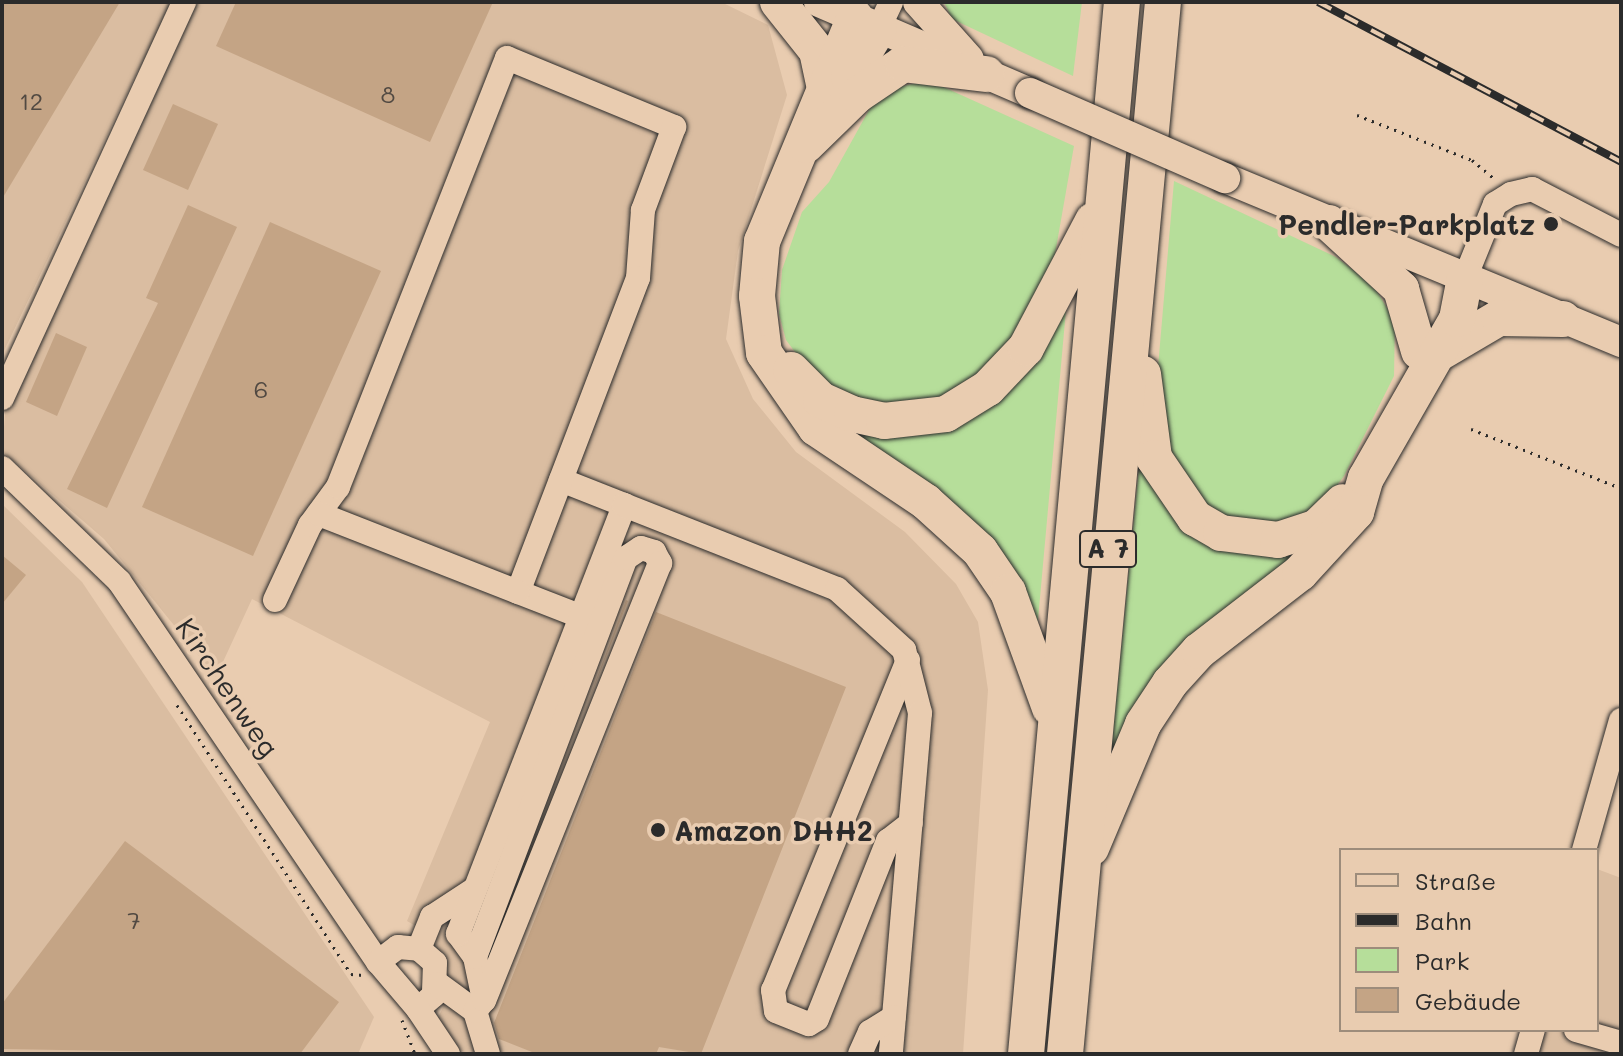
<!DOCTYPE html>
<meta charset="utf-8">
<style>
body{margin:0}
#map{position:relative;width:1623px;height:1056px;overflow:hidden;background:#e9ccb0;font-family:Mali,sans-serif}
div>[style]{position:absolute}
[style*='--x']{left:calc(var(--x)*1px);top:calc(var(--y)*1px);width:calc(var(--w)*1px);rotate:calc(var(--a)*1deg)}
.built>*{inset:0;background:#dabda1}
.green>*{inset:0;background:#b6de9a}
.building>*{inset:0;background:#c4a485}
.path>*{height:3px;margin-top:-1.5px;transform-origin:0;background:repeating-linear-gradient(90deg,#2b2b2b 0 2px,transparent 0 8px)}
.roads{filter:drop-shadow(0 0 2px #2b2b2b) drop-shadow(0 0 2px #2b2b2b)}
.minor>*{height:24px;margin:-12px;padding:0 12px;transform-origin:12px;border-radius:12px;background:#e9ccb0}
.major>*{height:30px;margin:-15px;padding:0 15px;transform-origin:15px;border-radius:15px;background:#e9ccb0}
.highway>*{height:36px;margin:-18px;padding:0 18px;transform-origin:18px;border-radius:18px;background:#e9ccb0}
.rail>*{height:8px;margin-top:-4px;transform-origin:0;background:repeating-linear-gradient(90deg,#e9ccb0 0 15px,#2b2b2b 0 30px);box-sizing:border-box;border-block:2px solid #2b2b2b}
.bridges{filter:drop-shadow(0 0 2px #2b2b2b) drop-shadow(0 0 2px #2b2b2b)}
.major-bridge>*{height:30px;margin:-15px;padding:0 15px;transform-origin:15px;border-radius:15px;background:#e9ccb0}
.dots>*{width:22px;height:22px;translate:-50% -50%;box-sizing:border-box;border:4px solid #e9ccb0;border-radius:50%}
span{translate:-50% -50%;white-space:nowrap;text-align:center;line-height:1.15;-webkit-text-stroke:7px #e9ccb0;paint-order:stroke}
.number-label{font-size:24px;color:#514942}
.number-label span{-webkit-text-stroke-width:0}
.shield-label span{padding:2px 6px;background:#e9ccb0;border:2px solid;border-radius:6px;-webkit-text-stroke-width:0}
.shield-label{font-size:26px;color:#2b2b2b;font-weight:700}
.poi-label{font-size:28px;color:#2b2b2b;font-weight:700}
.right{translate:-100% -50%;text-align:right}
.left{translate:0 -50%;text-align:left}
.street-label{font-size:28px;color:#2b2b2b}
.frame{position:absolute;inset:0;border:4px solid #2b2b2b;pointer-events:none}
.legend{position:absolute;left:1339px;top:848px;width:260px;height:184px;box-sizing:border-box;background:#e9ccb0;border:2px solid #9d8c7b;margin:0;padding:10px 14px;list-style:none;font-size:24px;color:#2b2b2b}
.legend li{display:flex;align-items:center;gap:16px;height:40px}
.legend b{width:40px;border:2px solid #9d8c7b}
</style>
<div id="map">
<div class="built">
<i style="clip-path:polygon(2px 2px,721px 2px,768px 25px,787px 95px,738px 251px,726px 339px,753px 399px,796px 452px,905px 532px,956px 584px,978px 622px,988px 690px,963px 1054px,467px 1054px,453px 1045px,435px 1023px,447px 1000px,439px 997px,436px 938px,407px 921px,490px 722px,252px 599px,216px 677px,104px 539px,2px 451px,6px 403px,155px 77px,138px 70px,2px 355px)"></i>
<i style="clip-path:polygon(2px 504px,82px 582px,374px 1017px,358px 1054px,2px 1054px)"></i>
<i style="clip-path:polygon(1597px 869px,1621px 878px,1621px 1054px,1524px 1054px,1531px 1030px,1597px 1030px)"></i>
</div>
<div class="green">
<i style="clip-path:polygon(944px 2px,1082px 2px,1073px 76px,952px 19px)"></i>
<i style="clip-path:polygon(928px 80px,1074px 146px,1051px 277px,991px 370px,925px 411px,843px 397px,813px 376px,786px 340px,779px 314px,782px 270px,802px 212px,829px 182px,879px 92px)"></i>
<i style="clip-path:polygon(1174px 181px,1336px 257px,1373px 285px,1395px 321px,1394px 376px,1344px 476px,1326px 500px,1276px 529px,1228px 526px,1177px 479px,1154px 414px)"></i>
<i style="clip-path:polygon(1067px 299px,1037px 631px,817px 408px,922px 432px)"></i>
<i style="clip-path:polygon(1140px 457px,1162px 500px,1312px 543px,1108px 783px)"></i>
</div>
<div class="building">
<i style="clip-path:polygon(2px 2px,120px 2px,2px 199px)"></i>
<i style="clip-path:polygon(236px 2px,493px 2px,430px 142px,216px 46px)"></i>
<i style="clip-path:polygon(173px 104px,218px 124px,188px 190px,143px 170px)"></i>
<i style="clip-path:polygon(188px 205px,237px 227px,107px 508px,67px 489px,158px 303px,146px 298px)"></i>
<i style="clip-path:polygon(270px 222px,381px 271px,253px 556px,142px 507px)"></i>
<i style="clip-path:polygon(56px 333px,87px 347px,57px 416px,26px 402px)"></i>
<i style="clip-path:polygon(2px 555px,26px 575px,2px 604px)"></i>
<i style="clip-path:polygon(626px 600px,628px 601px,583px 715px)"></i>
<i style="clip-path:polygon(656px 612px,846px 687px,701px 1054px,659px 1047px,656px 1054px,537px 1054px,499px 1039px,494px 1023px)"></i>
<i style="clip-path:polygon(125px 841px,339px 1002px,300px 1054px,2px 1049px,2px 1004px)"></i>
</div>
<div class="path">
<i style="--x:1357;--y:115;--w:123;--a:21.4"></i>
<i style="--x:1472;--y:160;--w:31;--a:40"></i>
<i style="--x:1471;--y:429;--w:161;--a:21.5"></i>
<i style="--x:177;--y:705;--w:320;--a:57.1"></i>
<i style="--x:351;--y:974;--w:12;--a:5"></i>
<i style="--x:402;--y:1020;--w:36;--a:69"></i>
</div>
<div class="roads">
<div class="minor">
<i style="--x:879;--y:28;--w:29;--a:-65"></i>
<i style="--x:1465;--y:278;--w:80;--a:-67.9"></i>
<i style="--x:1495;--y:204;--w:19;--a:-32"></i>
<i style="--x:1511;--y:194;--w:22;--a:-13"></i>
<i style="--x:1532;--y:189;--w:100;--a:27.3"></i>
<i style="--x:2;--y:398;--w:436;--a:-65.3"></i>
<i style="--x:2;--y:468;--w:163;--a:44"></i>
<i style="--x:119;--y:581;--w:461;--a:55.8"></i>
<i style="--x:561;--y:480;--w:68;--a:21.6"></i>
<i style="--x:518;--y:592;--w:69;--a:21.3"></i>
<i style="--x:275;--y:600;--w:83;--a:-65"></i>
<i style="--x:310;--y:525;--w:47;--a:-53.6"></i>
<i style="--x:338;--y:487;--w:461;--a:-68.5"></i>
<i style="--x:507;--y:58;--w:181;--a:22.4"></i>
<i style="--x:674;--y:127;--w:89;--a:110.5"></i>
<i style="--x:643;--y:210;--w:68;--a:94.2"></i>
<i style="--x:638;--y:278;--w:336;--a:110.9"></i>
<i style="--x:518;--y:592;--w:214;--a:-158.6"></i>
<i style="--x:908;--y:660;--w:357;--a:112.2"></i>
<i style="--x:773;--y:990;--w:21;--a:82"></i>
<i style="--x:776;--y:1011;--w:35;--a:22"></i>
<i style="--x:809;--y:1024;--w:9;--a:-32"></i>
<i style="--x:817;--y:1019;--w:192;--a:-68.3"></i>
<i style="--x:888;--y:841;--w:29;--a:-38"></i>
<i style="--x:1584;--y:850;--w:135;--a:-74.1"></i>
<i style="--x:398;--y:947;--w:21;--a:5"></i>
<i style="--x:419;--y:949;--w:21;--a:41"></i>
<i style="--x:435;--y:963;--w:32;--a:92"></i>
<i style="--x:434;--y:995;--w:21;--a:139"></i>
<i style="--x:418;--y:1009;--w:62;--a:-130.4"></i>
<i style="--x:378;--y:962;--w:25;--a:-37"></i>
<i style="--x:419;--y:949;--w:35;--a:-68"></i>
<i style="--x:432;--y:917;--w:51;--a:-33.1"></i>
<i style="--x:475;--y:957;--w:29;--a:-126"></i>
<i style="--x:458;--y:934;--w:460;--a:-68.8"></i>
<i style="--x:624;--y:505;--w:229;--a:21.5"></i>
<i style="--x:837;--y:589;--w:91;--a:42.3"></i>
<i style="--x:904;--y:650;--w:65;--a:75.7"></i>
<i style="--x:920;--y:713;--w:342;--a:94.9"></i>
<i style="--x:438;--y:984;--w:46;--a:36.1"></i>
<i style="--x:475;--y:1011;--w:45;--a:73.2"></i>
<i style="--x:418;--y:1009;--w:54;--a:56.3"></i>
<i style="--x:475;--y:1011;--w:14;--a:-51"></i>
<i style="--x:484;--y:1000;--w:44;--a:-101.8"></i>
<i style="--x:475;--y:957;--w:427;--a:-69.3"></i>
<i style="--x:626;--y:558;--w:18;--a:-34"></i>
<i style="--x:641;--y:548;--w:14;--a:17"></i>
<i style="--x:654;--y:552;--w:13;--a:61"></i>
<i style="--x:660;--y:563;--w:471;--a:111.9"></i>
<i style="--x:1576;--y:1030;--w:47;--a:16.1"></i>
<i style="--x:860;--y:1054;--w:24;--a:-66"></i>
<i style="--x:870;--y:1032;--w:28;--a:-32"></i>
<i style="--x:1526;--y:1054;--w:25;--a:-74"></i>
</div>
<div class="major">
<i style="--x:819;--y:2;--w:230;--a:23.3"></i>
<i style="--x:918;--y:2;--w:76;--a:48.2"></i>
<i style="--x:1225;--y:178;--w:429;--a:22.5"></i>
</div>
<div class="highway">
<i style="--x:778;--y:2;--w:63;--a:51.5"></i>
<i style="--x:817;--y:51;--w:33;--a:78"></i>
<i style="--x:855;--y:17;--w:243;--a:112.5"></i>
<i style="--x:762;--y:241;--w:55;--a:95.2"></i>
<i style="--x:757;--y:296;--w:57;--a:83"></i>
<i style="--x:764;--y:353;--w:91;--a:55.3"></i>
<i style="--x:816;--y:428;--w:133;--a:33.9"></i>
<i style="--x:926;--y:502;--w:73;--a:42.2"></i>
<i style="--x:980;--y:551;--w:50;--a:55.7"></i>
<i style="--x:1008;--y:592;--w:123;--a:70.1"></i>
<i style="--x:849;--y:77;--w:57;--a:-58.5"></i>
<i style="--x:806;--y:145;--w:71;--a:-44.4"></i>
<i style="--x:857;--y:95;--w:55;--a:-34"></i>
<i style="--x:903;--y:64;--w:84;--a:6.9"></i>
<i style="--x:1329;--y:223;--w:98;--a:42.5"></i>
<i style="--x:1401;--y:289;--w:65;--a:73.8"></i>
<i style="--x:1441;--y:352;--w:67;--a:-30.4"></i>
<i style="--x:1499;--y:318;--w:64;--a:0.9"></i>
<i style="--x:791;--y:370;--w:42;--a:45"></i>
<i style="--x:821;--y:400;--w:34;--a:24"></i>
<i style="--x:852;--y:414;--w:33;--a:12"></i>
<i style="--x:884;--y:421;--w:62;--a:-6.4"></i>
<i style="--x:946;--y:414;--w:49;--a:-31.8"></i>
<i style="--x:988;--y:388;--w:55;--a:-46.5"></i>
<i style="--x:1026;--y:348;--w:144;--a:-62.2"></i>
<i style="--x:1143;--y:374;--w:85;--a:82.5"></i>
<i style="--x:1154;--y:458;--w:73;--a:55.7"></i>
<i style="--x:1195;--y:518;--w:30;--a:30"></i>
<i style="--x:1221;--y:533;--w:57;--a:7"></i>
<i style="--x:1278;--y:540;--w:40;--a:-18"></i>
<i style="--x:1316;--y:528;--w:37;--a:-44"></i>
<i style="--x:1091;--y:848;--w:134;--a:-67.2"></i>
<i style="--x:1143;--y:724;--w:49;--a:-56.6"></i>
<i style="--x:1170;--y:683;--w:43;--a:-47.8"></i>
<i style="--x:1199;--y:651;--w:128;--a:-37.7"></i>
<i style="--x:1300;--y:573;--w:83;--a:-47.4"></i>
<i style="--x:1356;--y:512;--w:35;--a:-74"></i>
<i style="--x:1366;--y:478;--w:183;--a:-60.2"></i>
<i style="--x:1457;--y:319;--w:42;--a:-79"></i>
<i style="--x:1026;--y:1054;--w:1056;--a:-84.79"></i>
<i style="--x:1065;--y:1054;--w:1057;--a:-84.68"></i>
</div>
</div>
<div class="rail">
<i style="--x:1318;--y:2;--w:343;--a:27.8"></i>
</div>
<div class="bridges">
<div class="major-bridge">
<i style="--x:1030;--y:93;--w:213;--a:23.6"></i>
</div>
</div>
<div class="dots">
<i style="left:1551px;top:224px;background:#2b2b2b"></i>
<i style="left:658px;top:830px;background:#2b2b2b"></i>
</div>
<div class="number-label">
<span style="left:388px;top:94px">8</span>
<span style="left:31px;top:101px">12</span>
<span style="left:261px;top:389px">6</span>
<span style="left:134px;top:920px">7</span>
</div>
<div class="shield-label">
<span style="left:1108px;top:549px">A 7</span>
</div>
<div class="poi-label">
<span class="right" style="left:1535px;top:224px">Pendler-Parkplatz</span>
<span class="left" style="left:674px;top:830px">Amazon DHH2</span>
</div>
<div class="street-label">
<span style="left:228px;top:687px;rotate:56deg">Kirchenweg</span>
</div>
<div class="frame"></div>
<ul class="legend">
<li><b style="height:10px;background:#e9ccb0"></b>Straße</li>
<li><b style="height:10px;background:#2b2b2b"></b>Bahn</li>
<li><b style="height:22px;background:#b6de9a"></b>Park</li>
<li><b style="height:22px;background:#c4a485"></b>Gebäude</li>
</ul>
</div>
